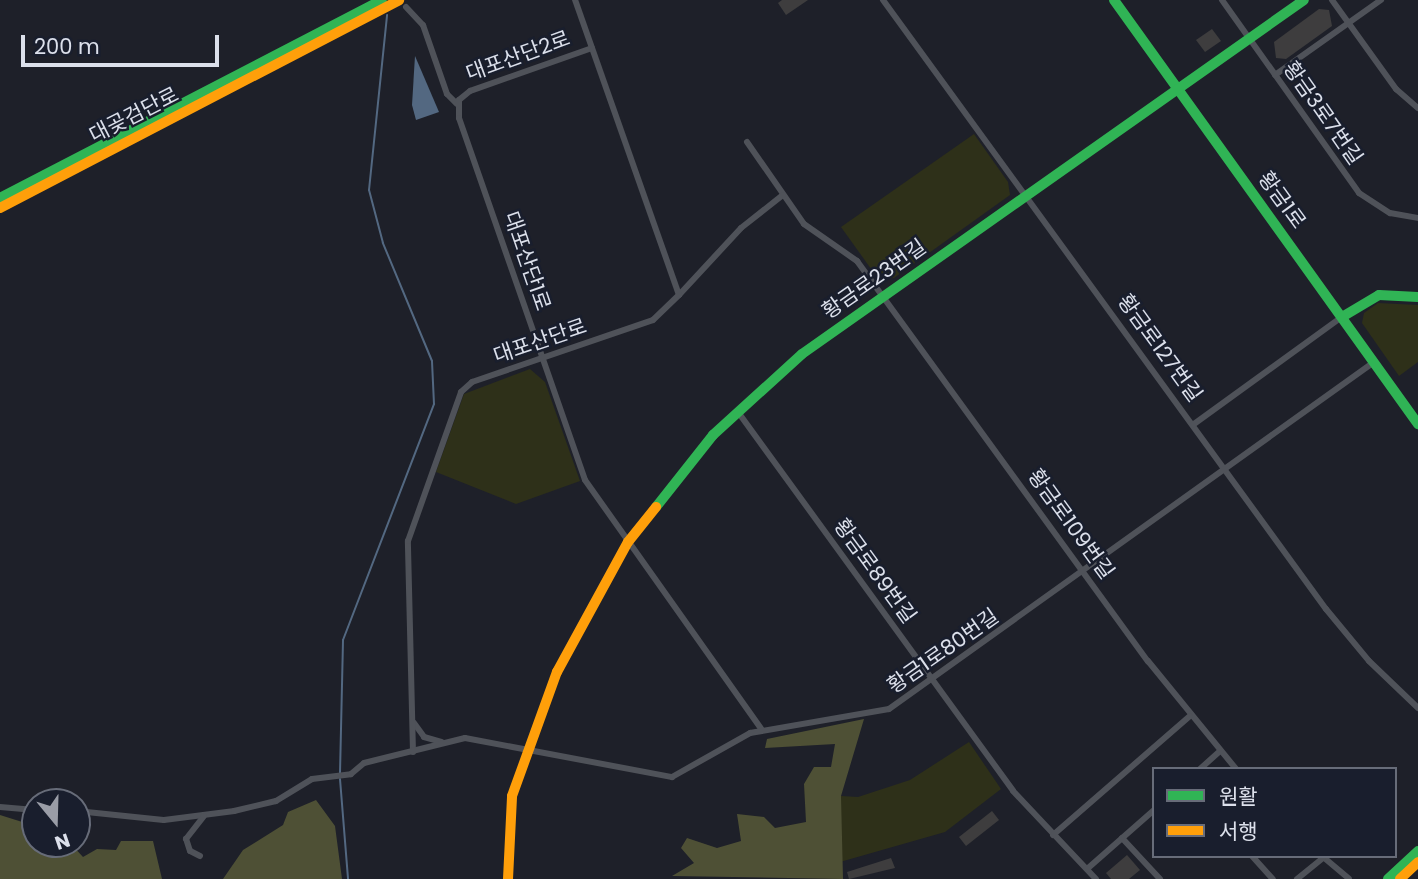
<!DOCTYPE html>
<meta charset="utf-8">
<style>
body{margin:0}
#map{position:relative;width:1418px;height:879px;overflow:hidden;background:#1e2029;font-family:Poppins,"Noto Sans KR",sans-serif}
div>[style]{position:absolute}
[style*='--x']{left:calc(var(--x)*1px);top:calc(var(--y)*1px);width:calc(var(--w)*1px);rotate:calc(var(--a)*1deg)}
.green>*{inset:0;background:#2e3019}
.forest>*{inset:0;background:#4e5035}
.water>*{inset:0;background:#536881}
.stream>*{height:2px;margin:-1px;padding:0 1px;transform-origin:1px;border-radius:1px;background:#536881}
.building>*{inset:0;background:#3e3d3e}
.street>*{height:6px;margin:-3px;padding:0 3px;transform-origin:3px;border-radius:3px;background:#4f5259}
.fast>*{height:10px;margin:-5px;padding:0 5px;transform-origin:5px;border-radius:5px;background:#30b455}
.slow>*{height:10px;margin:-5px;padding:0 5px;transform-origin:5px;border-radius:5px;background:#ff9f0a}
span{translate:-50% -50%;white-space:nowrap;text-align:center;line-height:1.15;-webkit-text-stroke:5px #191e2d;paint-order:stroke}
.street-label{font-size:21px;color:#dce0eb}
.legend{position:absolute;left:1152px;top:767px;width:245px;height:91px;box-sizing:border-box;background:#191e2d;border:2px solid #676c79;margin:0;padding:9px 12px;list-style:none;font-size:21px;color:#dce0eb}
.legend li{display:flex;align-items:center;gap:14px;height:35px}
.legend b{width:35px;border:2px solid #676c79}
.north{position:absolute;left:21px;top:788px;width:70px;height:70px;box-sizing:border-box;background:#191e2d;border:2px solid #676c79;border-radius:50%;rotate:161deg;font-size:19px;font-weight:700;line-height:28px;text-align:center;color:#dce0eb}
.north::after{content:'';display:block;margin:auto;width:24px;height:32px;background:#9a9da7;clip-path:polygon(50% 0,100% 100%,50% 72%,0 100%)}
.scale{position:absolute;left:21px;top:35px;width:198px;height:32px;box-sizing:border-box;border:4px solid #dce0eb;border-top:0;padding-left:9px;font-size:21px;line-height:24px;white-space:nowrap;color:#dce0eb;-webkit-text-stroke:5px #191e2d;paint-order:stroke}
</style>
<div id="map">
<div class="green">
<i style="clip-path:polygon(974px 134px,1008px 182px,1010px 195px,894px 278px,879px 280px,841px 227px)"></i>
<i style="clip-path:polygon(1378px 303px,1418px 305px,1418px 362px,1399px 376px,1362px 323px,1364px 313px)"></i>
<i style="clip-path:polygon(530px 369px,545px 382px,580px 481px,516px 504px,436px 472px,464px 394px)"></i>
<i style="clip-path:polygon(969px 742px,1001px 789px,945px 832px,840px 862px,841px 796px,858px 797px,910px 780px)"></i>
</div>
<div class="forest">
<i style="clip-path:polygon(864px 719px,841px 796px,843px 879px,672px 876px,694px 863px,681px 848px,687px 838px,717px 848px,741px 841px,737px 814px,764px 817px,775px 828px,806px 822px,804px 784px,814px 767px,831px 767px,835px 744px,765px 748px,767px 739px)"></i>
<i style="clip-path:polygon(316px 800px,335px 826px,342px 879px,223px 879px,243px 850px,283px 825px,288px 812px)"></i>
<i style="clip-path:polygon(0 815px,35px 826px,35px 844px,71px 844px,83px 857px,97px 849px,116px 850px,121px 841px,153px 841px,162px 879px,0 879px)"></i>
</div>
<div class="water">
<i style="clip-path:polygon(415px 56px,439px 112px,416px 120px,412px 105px)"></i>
</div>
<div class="stream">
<i style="--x:340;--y:773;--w:133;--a:-88.7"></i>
<i style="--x:343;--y:640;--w:253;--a:-68.9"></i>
<i style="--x:434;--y:404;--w:43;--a:-92.7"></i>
<i style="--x:432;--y:361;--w:128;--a:-112.6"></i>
<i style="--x:383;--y:243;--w:55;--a:-104.8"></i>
<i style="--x:369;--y:190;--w:176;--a:-84.1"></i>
<i style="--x:340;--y:779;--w:100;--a:85.4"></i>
</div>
<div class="building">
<i style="clip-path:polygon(782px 0,808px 0,786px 15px,778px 3px)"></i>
<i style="clip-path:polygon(1319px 9px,1329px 10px,1332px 26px,1286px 59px,1276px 58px,1274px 42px)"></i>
<i style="clip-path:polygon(1212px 29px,1221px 41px,1205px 52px,1196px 40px)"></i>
<i style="clip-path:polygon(992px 811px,999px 820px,966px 846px,959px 837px)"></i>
<i style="clip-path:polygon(1127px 855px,1140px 870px,1129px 879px,1111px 879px,1106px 873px)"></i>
<i style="clip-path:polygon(891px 858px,895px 868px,849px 879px,847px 872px)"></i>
</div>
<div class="street">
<i style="--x:883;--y:0;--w:753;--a:53.97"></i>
<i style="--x:1326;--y:609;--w:67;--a:50.4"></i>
<i style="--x:1369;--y:661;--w:68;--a:43.8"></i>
<i style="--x:1222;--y:0;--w:237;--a:54.6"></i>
<i style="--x:1359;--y:193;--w:37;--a:33"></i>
<i style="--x:1390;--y:213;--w:28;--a:10"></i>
<i style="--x:1332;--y:0;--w:110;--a:54.3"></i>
<i style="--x:1396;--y:89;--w:29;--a:41"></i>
<i style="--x:406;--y:7;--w:25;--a:47"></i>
<i style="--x:423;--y:25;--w:73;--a:70.8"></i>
<i style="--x:447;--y:94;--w:14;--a:45"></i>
<i style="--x:592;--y:48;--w:129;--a:160.6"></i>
<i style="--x:470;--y:91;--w:14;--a:141"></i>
<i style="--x:459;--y:100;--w:18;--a:90"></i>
<i style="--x:459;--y:118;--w:383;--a:70.8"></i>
<i style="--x:585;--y:480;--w:306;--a:54.7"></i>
<i style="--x:1275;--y:75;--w:130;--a:-35.3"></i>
<i style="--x:747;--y:142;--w:100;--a:55.2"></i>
<i style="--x:804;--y:224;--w:65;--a:34.9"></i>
<i style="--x:857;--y:261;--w:495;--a:54"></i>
<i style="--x:1148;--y:661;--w:139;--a:50.8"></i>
<i style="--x:679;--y:295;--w:91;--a:-47.2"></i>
<i style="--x:741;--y:228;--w:53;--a:-38.2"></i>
<i style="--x:738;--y:412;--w:468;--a:54"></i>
<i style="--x:1013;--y:791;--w:121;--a:46.7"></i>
<i style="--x:1194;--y:424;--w:183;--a:-35.9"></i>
<i style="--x:414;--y:723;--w:17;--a:54"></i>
<i style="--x:424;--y:737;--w:18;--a:16"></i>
<i style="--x:413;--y:752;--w:211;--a:-91.4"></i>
<i style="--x:408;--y:541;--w:158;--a:-70.4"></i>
<i style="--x:461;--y:392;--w:15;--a:-42"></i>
<i style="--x:472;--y:382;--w:191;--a:-18.9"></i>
<i style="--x:653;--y:320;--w:36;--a:-44"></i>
<i style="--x:679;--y:295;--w:313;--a:-109.4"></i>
<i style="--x:1200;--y:769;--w:27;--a:-42"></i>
<i style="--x:0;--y:807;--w:35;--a:5"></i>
<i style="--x:77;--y:811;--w:87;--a:5.9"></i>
<i style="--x:164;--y:820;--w:71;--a:-7.3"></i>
<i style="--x:234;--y:811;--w:43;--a:-13.4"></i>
<i style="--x:276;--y:801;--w:42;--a:-31.4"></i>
<i style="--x:312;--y:779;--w:39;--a:-7"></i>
<i style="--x:351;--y:774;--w:17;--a:-40"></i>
<i style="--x:364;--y:763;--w:104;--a:-13.9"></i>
<i style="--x:465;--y:738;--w:211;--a:10.7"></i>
<i style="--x:672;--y:777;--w:90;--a:-29.4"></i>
<i style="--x:750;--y:733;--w:141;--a:-9.8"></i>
<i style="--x:889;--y:709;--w:596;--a:-35.58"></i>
<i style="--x:1053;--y:835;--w:181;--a:-41"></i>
<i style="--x:1122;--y:838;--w:56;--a:47.2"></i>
<i style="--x:200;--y:856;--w:11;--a:-153"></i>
<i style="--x:190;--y:851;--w:13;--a:-108"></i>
<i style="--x:186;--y:839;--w:29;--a:-52"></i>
<i style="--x:1252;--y:856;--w:31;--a:48"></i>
<i style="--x:1322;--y:856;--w:35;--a:40"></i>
<i style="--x:1087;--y:869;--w:89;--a:-41.4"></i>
<i style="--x:1297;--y:879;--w:33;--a:-39"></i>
</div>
<div class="fast">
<i style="--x:1114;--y:0;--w:522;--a:54.36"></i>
<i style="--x:0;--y:198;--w:430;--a:-27.4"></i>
<i style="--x:1342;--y:317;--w:43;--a:-30.7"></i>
<i style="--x:1379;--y:295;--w:39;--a:3"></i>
<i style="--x:656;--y:507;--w:92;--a:-51.6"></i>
<i style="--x:713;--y:435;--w:120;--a:-42.3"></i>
<i style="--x:802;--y:354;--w:614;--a:-35.19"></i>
<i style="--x:1388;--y:879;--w:41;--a:-43"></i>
</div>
<div class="slow">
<i style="--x:0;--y:208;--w:450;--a:-27.5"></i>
<i style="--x:508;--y:879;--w:83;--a:-87.2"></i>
<i style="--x:512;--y:796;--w:132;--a:-70.1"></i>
<i style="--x:557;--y:672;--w:148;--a:-61.4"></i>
<i style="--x:628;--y:542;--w:45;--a:-51.3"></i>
<i style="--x:1400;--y:879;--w:25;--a:-43"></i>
</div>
<div class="street-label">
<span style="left:518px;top:56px;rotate:-20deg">대포산단2로</span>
<span style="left:1323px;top:113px;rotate:55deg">황금3로7번길</span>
<span style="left:134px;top:115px;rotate:-27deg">대곶검단로</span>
<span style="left:1282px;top:200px;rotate:54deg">황금1로</span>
<span style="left:527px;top:261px;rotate:71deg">대포산단1로</span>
<span style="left:874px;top:279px;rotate:-35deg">황금로23번길</span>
<span style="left:540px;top:341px;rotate:-19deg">대포산단로</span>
<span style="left:1160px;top:348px;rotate:54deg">황금로127번길</span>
<span style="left:1071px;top:524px;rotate:54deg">황금로109번길</span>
<span style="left:875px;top:571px;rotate:54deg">황금로89번길</span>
<span style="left:943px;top:651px;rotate:-35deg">황금1로80번길</span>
</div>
<ul class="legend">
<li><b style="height:9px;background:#30b455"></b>원활</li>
<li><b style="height:9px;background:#ff9f0a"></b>서행</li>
</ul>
<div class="north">N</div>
<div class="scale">200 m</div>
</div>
